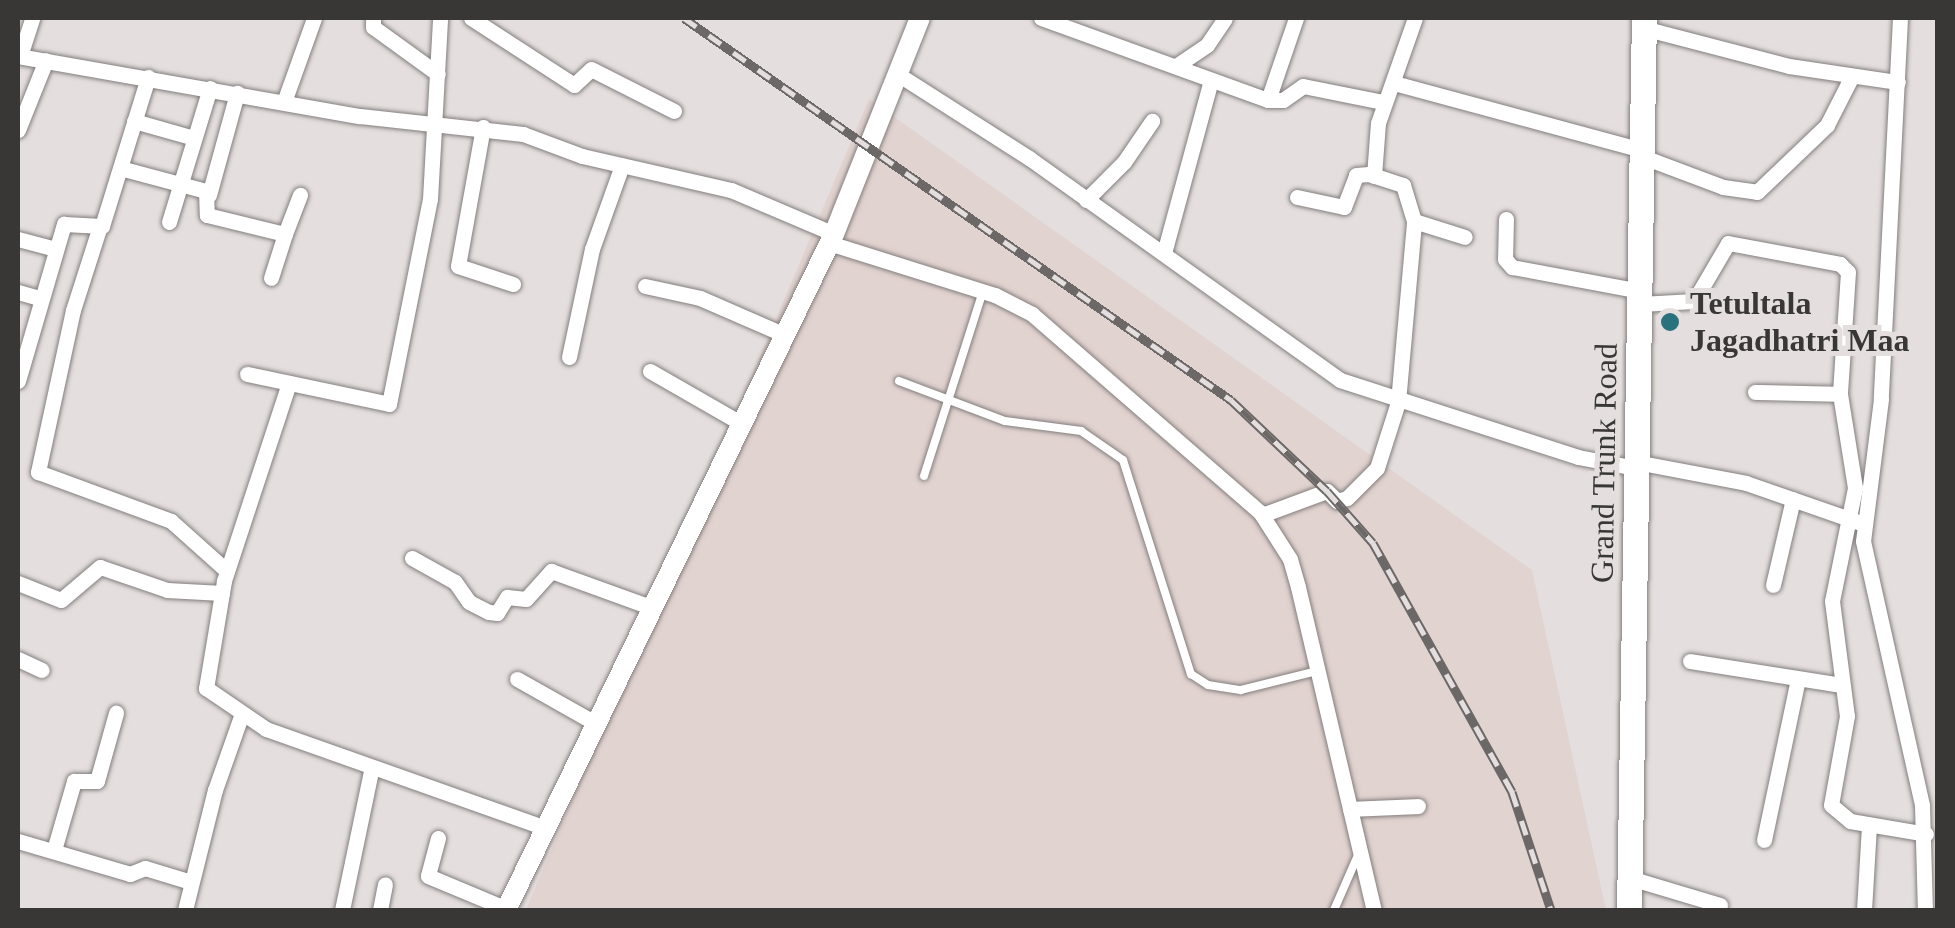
<!DOCTYPE html>
<style>
body{margin:0}
#map{position:relative;width:1955px;height:928px;overflow:hidden;background:#e4dfde;font-family:Georgia,serif}
div>[style]{position:absolute}
[style*='--x']{left:calc(var(--x)*1px);top:calc(var(--y)*1px);width:calc(var(--w)*1px);rotate:calc(var(--a)*1deg)}
.built>*{inset:0;background:#e1d3d0}
.roads{filter:drop-shadow(0 0 2px #837e7d) drop-shadow(0 0 2px #837e7d)}
.service>*{height:8px;margin:-4px;padding:0 4px;transform-origin:4px;border-radius:4px;background:#fff}
.minor>*{height:15px;margin:-7.5px;padding:0 7.5px;transform-origin:7.5px;border-radius:7.5px;background:#fff}
.tertiary>*{height:20px;margin:-10px;padding:0 10px;transform-origin:10px;border-radius:10px;background:#fff}
.primary>*{height:25px;margin:-12.5px;padding:0 12.5px;transform-origin:12.5px;border-radius:12.5px;background:#fff}
.rail>*{height:9px;margin-top:-4.5px;transform-origin:0;background:repeating-linear-gradient(90deg,#e4dfde 0 15px,#6b6867 0 30px);box-sizing:border-box;border-block:2px solid #6b6867}
.dots>*{width:28px;height:28px;translate:-50% -50%;box-sizing:border-box;border:5px solid #e4dfde;border-radius:50%}
span{translate:-50% -50%;white-space:nowrap;text-align:center;line-height:1.15;-webkit-text-stroke:10px #e4dfde;paint-order:stroke}
.poi-label{font-size:32px;color:#393736;font-weight:700}
.left{translate:0 -50%;text-align:left}
.street-label{font-size:32px;color:#393736}
.frame{position:absolute;inset:0;border:20px solid #393736;pointer-events:none}
</style>
<div id="map">
<div class="built">
<i style="clip-path:polygon(869px 99px,1532px 570px,1606px 910px,526px 910px)"></i>
</div>
<div class="roads">
<div class="service">
<i style="--x:899;--y:381;--w:113;--a:20.7"></i>
<i style="--x:1005;--y:421;--w:77;--a:7.5"></i>
<i style="--x:1081;--y:431;--w:51;--a:34.6"></i>
<i style="--x:1123;--y:460;--w:225;--a:72.4"></i>
<i style="--x:1191;--y:674;--w:20;--a:33"></i>
<i style="--x:1208;--y:685;--w:33;--a:9"></i>
<i style="--x:1241;--y:690;--w:78;--a:-14"></i>
<i style="--x:924;--y:476;--w:194;--a:-72.3"></i>
<i style="--x:1334;--y:910;--w:60;--a:-66.4"></i>
</div>
<div class="minor">
<i style="--x:373;--y:18;--w:9;--a:90"></i>
<i style="--x:373;--y:27;--w:80;--a:35.9"></i>
<i style="--x:471;--y:18;--w:123;--a:33"></i>
<i style="--x:574;--y:85;--w:23;--a:-43"></i>
<i style="--x:591;--y:69;--w:93;--a:26.8"></i>
<i style="--x:1041;--y:18;--w:241;--a:19.9"></i>
<i style="--x:1268;--y:100;--w:15;--a:0"></i>
<i style="--x:1283;--y:100;--w:24;--a:-35"></i>
<i style="--x:1303;--y:86;--w:82;--a:11.3"></i>
<i style="--x:1900;--y:18;--w:381;--a:92.9"></i>
<i style="--x:1881;--y:399;--w:143;--a:97.2"></i>
<i style="--x:1863;--y:541;--w:271;--a:77.4"></i>
<i style="--x:1922;--y:805;--w:105;--a:88.4"></i>
<i style="--x:1643;--y:28;--w:151;--a:14.6"></i>
<i style="--x:1789;--y:66;--w:110;--a:8.4"></i>
<i style="--x:18;--y:56;--w:347;--a:10"></i>
<i style="--x:360;--y:116;--w:164;--a:6.3"></i>
<i style="--x:523;--y:134;--w:63;--a:20.4"></i>
<i style="--x:582;--y:156;--w:153;--a:12.9"></i>
<i style="--x:731;--y:190;--w:112;--a:23.1"></i>
<i style="--x:20;--y:56;--w:40;--a:-72"></i>
<i style="--x:1176;--y:66;--w:37;--a:-34"></i>
<i style="--x:1207;--y:45;--w:32;--a:-56"></i>
<i style="--x:896;--y:73;--w:158;--a:32.6"></i>
<i style="--x:1029;--y:158;--w:382;--a:35.5"></i>
<i style="--x:1340;--y:380;--w:250;--a:17.9"></i>
<i style="--x:1578;--y:457;--w:58;--a:10.9"></i>
<i style="--x:1394;--y:83;--w:253;--a:15.1"></i>
<i style="--x:1268;--y:100;--w:87;--a:-71.1"></i>
<i style="--x:284;--y:102;--w:89;--a:-70.3"></i>
<i style="--x:134;--y:121;--w:62;--a:15.8"></i>
<i style="--x:483;--y:127;--w:141;--a:100.2"></i>
<i style="--x:458;--y:266;--w:58;--a:18.1"></i>
<i style="--x:18;--y:130;--w:75;--a:-68.2"></i>
<i style="--x:1638;--y:155;--w:91;--a:20.6"></i>
<i style="--x:1723;--y:187;--w:34;--a:8"></i>
<i style="--x:1757;--y:192;--w:97;--a:-43.7"></i>
<i style="--x:1827;--y:125;--w:55;--a:-63"></i>
<i style="--x:120;--y:168;--w:89;--a:15"></i>
<i style="--x:206;--y:191;--w:24;--a:88"></i>
<i style="--x:207;--y:215;--w:80;--a:13.7"></i>
<i style="--x:285;--y:234;--w:46;--a:107.7"></i>
<i style="--x:1374;--y:176;--w:53;--a:-85.7"></i>
<i style="--x:1378;--y:123;--w:111;--a:-70.6"></i>
<i style="--x:209;--y:195;--w:106;--a:-74.6"></i>
<i style="--x:1297;--y:197;--w:48;--a:12"></i>
<i style="--x:1344;--y:207;--w:34;--a:-69"></i>
<i style="--x:1356;--y:175;--w:13;--a:-4"></i>
<i style="--x:1369;--y:174;--w:36;--a:18"></i>
<i style="--x:1403;--y:185;--w:38;--a:73"></i>
<i style="--x:1414;--y:221;--w:53;--a:17.4"></i>
<i style="--x:1086;--y:200;--w:54;--a:-45"></i>
<i style="--x:1124;--y:162;--w:50;--a:-55.7"></i>
<i style="--x:1506;--y:219;--w:40;--a:91.4"></i>
<i style="--x:1505;--y:259;--w:11;--a:49"></i>
<i style="--x:1512;--y:267;--w:130;--a:10.6"></i>
<i style="--x:169;--y:222;--w:140;--a:-73"></i>
<i style="--x:99;--y:229;--w:85;--a:107.8"></i>
<i style="--x:73;--y:310;--w:166;--a:102.2"></i>
<i style="--x:38;--y:472;--w:142;--a:20.2"></i>
<i style="--x:171;--y:521;--w:75;--a:41.8"></i>
<i style="--x:285;--y:234;--w:42;--a:-69"></i>
<i style="--x:18;--y:239;--w:38;--a:15"></i>
<i style="--x:829;--y:243;--w:174;--a:17.4"></i>
<i style="--x:995;--y:295;--w:42;--a:27.2"></i>
<i style="--x:1032;--y:314;--w:302;--a:41"></i>
<i style="--x:1260;--y:512;--w:56;--a:57.4"></i>
<i style="--x:1290;--y:559;--w:29;--a:74"></i>
<i style="--x:1298;--y:587;--w:332;--a:76.8"></i>
<i style="--x:1164;--y:253;--w:179;--a:-74.8"></i>
<i style="--x:645;--y:286;--w:56;--a:12.3"></i>
<i style="--x:700;--y:298;--w:93;--a:23.5"></i>
<i style="--x:18;--y:292;--w:22;--a:16"></i>
<i style="--x:1640;--y:304;--w:54;--a:-3.2"></i>
<i style="--x:1694;--y:301;--w:67;--a:-59.6"></i>
<i style="--x:1728;--y:243;--w:114;--a:10.6"></i>
<i style="--x:1840;--y:264;--w:11;--a:45"></i>
<i style="--x:1848;--y:272;--w:122;--a:93.8"></i>
<i style="--x:1840;--y:394;--w:95;--a:80.9"></i>
<i style="--x:1855;--y:488;--w:115;--a:101.5"></i>
<i style="--x:1832;--y:601;--w:116;--a:82.6"></i>
<i style="--x:1847;--y:716;--w:90;--a:100.2"></i>
<i style="--x:1831;--y:805;--w:25;--a:40"></i>
<i style="--x:1850;--y:821;--w:77;--a:9.7"></i>
<i style="--x:569;--y:357;--w:110;--a:-78"></i>
<i style="--x:592;--y:249;--w:89;--a:-70.3"></i>
<i style="--x:650;--y:371;--w:106;--a:29.9"></i>
<i style="--x:247;--y:374;--w:145;--a:11.9"></i>
<i style="--x:389;--y:404;--w:209;--a:-78.7"></i>
<i style="--x:430;--y:199;--w:181;--a:-86.8"></i>
<i style="--x:18;--y:381;--w:164;--a:-73.7"></i>
<i style="--x:64;--y:224;--w:38;--a:3"></i>
<i style="--x:102;--y:226;--w:156;--a:-72.8"></i>
<i style="--x:289;--y:383;--w:208;--a:108.2"></i>
<i style="--x:224;--y:581;--w:109;--a:99.5"></i>
<i style="--x:206;--y:688;--w:73;--a:34.3"></i>
<i style="--x:266;--y:729;--w:297;--a:19.5"></i>
<i style="--x:1755;--y:392;--w:85;--a:1.3"></i>
<i style="--x:1636;--y:462;--w:112;--a:10.8"></i>
<i style="--x:1746;--y:483;--w:119;--a:19.2"></i>
<i style="--x:1262;--y:515;--w:69;--a:-20.3"></i>
<i style="--x:1327;--y:491;--w:14;--a:45"></i>
<i style="--x:1337;--y:501;--w:10;--a:-17"></i>
<i style="--x:1347;--y:498;--w:42;--a:-45"></i>
<i style="--x:1377;--y:468;--w:69;--a:-72.3"></i>
<i style="--x:1398;--y:402;--w:182;--a:-84.9"></i>
<i style="--x:412;--y:558;--w:49;--a:29.2"></i>
<i style="--x:455;--y:582;--w:24;--a:55"></i>
<i style="--x:469;--y:602;--w:22;--a:27"></i>
<i style="--x:489;--y:612;--w:8;--a:7"></i>
<i style="--x:497;--y:613;--w:19;--a:-58"></i>
<i style="--x:507;--y:597;--w:19;--a:6"></i>
<i style="--x:526;--y:599;--w:38;--a:-48"></i>
<i style="--x:551;--y:571;--w:109;--a:19.9"></i>
<i style="--x:18;--y:583;--w:46;--a:21.6"></i>
<i style="--x:61;--y:600;--w:51;--a:-40.2"></i>
<i style="--x:100;--y:567;--w:71;--a:18.9"></i>
<i style="--x:167;--y:590;--w:55;--a:3.1"></i>
<i style="--x:1773;--y:585;--w:88;--a:-76.9"></i>
<i style="--x:18;--y:659;--w:26;--a:25"></i>
<i style="--x:1690;--y:661;--w:154;--a:9"></i>
<i style="--x:517;--y:679;--w:92;--a:29.4"></i>
<i style="--x:1350;--y:809;--w:68;--a:-2.5"></i>
<i style="--x:438;--y:838;--w:39;--a:105"></i>
<i style="--x:428;--y:876;--w:86;--a:22.7"></i>
<i style="--x:1764;--y:840;--w:165;--a:-78.1"></i>
<i style="--x:18;--y:841;--w:117;--a:16.4"></i>
<i style="--x:130;--y:874;--w:16;--a:-22"></i>
<i style="--x:145;--y:868;--w:48;--a:16.9"></i>
<i style="--x:54;--y:850;--w:72;--a:-73.8"></i>
<i style="--x:74;--y:781;--w:23;--a:0"></i>
<i style="--x:97;--y:781;--w:71;--a:-74.4"></i>
<i style="--x:1630;--y:878;--w:94;--a:16.7"></i>
<i style="--x:185;--y:910;--w:124;--a:-76"></i>
<i style="--x:215;--y:790;--w:78;--a:-70.6"></i>
<i style="--x:342;--y:910;--w:146;--a:-78.2"></i>
<i style="--x:380;--y:910;--w:26;--a:-79"></i>
<i style="--x:1864;--y:910;--w:84;--a:-86.6"></i>
</div>
<div class="tertiary">
<i style="--x:506;--y:910;--w:751;--a:-64.12"></i>
<i style="--x:834;--y:234;--w:232;--a:-68.3"></i>
</div>
<div class="primary">
<i style="--x:1629;--y:910;--w:892;--a:-89.04"></i>
</div>
</div>
<div class="rail">
<i style="--x:684;--y:18;--w:667;--a:34.93"></i>
<i style="--x:1231;--y:400;--w:132;--a:43.5"></i>
<i style="--x:1327;--y:491;--w:69;--a:48.5"></i>
<i style="--x:1373;--y:543;--w:285;--a:60.8"></i>
<i style="--x:1512;--y:792;--w:124;--a:71.7"></i>
</div>
<div class="dots">
<i style="left:1670px;top:322px;background:#2a717e"></i>
</div>
<div class="poi-label">
<span class="left" style="left:1690px;top:322px">Tetultala<br>Jagadhatri Maa</span>
</div>
<div class="street-label">
<span style="left:1604px;top:463px;rotate:-89deg">Grand Trunk Road</span>
</div>
<div class="frame"></div>
</div>
